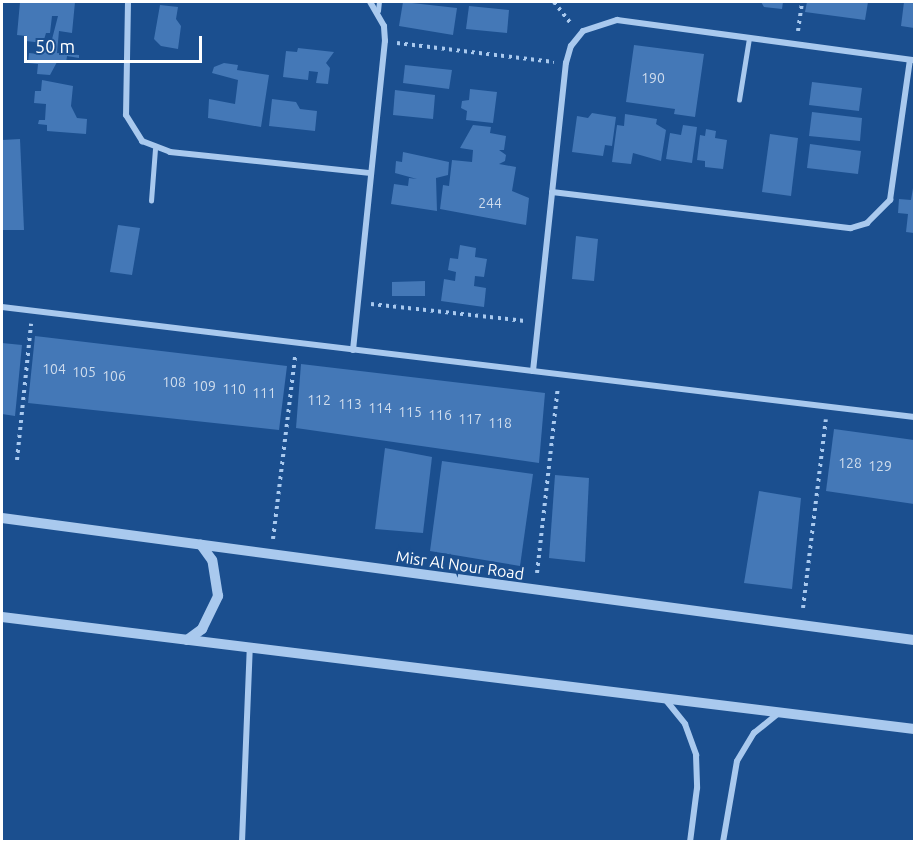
<!DOCTYPE html>
<style>
body{margin:0}
#map{position:relative;width:916px;height:843px;overflow:hidden;background:#1b4f8f;font-family:Ubuntu,sans-serif}
div>[style]{position:absolute}
[style*='--x']{left:calc(var(--x)*1px);top:calc(var(--y)*1px);width:calc(var(--w)*1px);rotate:calc(var(--a)*1deg)}
.building>*{inset:0;background:#4478b7}
.path>*{height:4px;margin-top:-2px;transform-origin:0;background:repeating-linear-gradient(90deg,#a9c9ee 0 3px,transparent 0 7.5px)}
.service>*{height:4.5px;margin:-2.25px;padding:0 2.25px;transform-origin:2.25px;border-radius:2.25px;background:#a9c9ee}
.minor>*{height:6px;margin:-3px;padding:0 3px;transform-origin:3px;border-radius:3px;background:#a9c9ee}
.tertiary>*{height:10px;margin:-5px;padding:0 5px;transform-origin:5px;border-radius:5px;background:#a9c9ee}
span{translate:-50% -50%;white-space:nowrap;text-align:center;line-height:1.15;-webkit-text-stroke:5px #1b4f8f;paint-order:stroke}
.number-label{font-size:14px;color:#d0dded}
.number-label span{-webkit-text-stroke-width:0}
.street-label{font-size:16px;color:#fff}
.frame{position:absolute;inset:0;border:3px solid #fff;pointer-events:none}
.scale{position:absolute;left:24px;top:36px;width:178px;height:27px;box-sizing:border-box;border:3px solid #fff;border-top:0;padding-left:8px;font-size:18px;line-height:21px;white-space:nowrap;color:#fff;-webkit-text-stroke:4px #1b4f8f;paint-order:stroke}
</style>
<div id="map">
<div class="building">
<i style="clip-path:polygon(20px 2px,75px 2px,72px 33px,59px 31px,57px 53px,79px 55px,79px 58px,67px 56px,66px 63px,57px 62px,50px 75px,37px 74px,38px 64px,28px 63px,29px 53px,39px 54px,40px 45px,50px 47px,58px 16px,52px 16px,50px 33px,46px 33px,43px 43px,26px 41px,27px 36px,17px 35px)"></i>
<i style="clip-path:polygon(403px 2px,457px 8px,453px 35px,399px 26px)"></i>
<i style="clip-path:polygon(761px 2px,783px 2px,782px 9px,764px 7px)"></i>
<i style="clip-path:polygon(807px 2px,868px 2px,865px 20px,805px 12px)"></i>
<i style="clip-path:polygon(904px 2px,914px 2px,914px 28px,901px 26px)"></i>
<i style="clip-path:polygon(160px 5px,178px 7px,176px 19px,181px 26px,178px 49px,161px 46px,154px 39px)"></i>
<i style="clip-path:polygon(469px 6px,509px 10px,507px 33px,466px 29px)"></i>
<i style="clip-path:polygon(634px 45px,704px 54px,695px 117px,674px 114px,675px 109px,626px 102px)"></i>
<i style="clip-path:polygon(298px 48px,334px 52px,326px 63px,330px 68px,328px 84px,316px 83px,318px 72px,309px 71px,308px 80px,283px 77px,286px 51px,297px 52px)"></i>
<i style="clip-path:polygon(224px 63px,238px 65px,237px 70px,269px 75px,261px 127px,208px 118px,209px 99px,235px 104px,238px 80px,212px 73px,214px 67px)"></i>
<i style="clip-path:polygon(405px 65px,452px 70px,449px 89px,403px 83px)"></i>
<i style="clip-path:polygon(42px 80px,73px 86px,71px 106px,77px 118px,87px 119px,86px 134px,47px 131px,47px 125px,38px 124px,39px 120px,45px 120px,46px 104px,34px 103px,35px 91px,41px 91px)"></i>
<i style="clip-path:polygon(812px 82px,862px 88px,859px 111px,809px 105px)"></i>
<i style="clip-path:polygon(470px 89px,497px 92px,493px 123px,466px 120px,467px 111px,461px 108px,462px 101px,469px 100px)"></i>
<i style="clip-path:polygon(395px 90px,435px 95px,433px 119px,393px 115px)"></i>
<i style="clip-path:polygon(272px 99px,296px 102px,300px 109px,317px 111px,315px 131px,269px 126px)"></i>
<i style="clip-path:polygon(812px 112px,862px 118px,860px 141px,809px 136px)"></i>
<i style="clip-path:polygon(592px 113px,616px 117px,612px 146px,605px 145px,603px 156px,572px 152px,577px 116px,588px 118px)"></i>
<i style="clip-path:polygon(625px 114px,657px 119px,656px 124px,666px 130px,661px 161px,633px 153px,631px 164px,612px 162px,617px 125px,624px 126px)"></i>
<i style="clip-path:polygon(473px 125px,491px 127px,490px 133px,506px 136px,504px 150px,499px 150px,506px 155px,505px 161px,499px 164px,516px 167px,512px 191px,529px 198px,526px 225px,440px 209px,443px 185px,449px 186px,452px 160px,472px 162px,473px 150px,460px 148px)"></i>
<i style="clip-path:polygon(683px 125px,697px 127px,692px 163px,666px 159px,670px 133px,681px 135px)"></i>
<i style="clip-path:polygon(706px 129px,716px 131px,715px 138px,727px 140px,723px 169px,705px 167px,705px 161px,697px 160px,700px 135px,705px 136px)"></i>
<i style="clip-path:polygon(770px 134px,798px 138px,791px 196px,762px 192px)"></i>
<i style="clip-path:polygon(20px 139px,24px 230px,2px 230px,2px 140px)"></i>
<i style="clip-path:polygon(810px 144px,861px 151px,858px 174px,807px 168px)"></i>
<i style="clip-path:polygon(403px 152px,449px 162px,448px 175px,436px 178px,437px 211px,391px 204px,394px 184px,408px 186px,409px 178px,417px 179px,395px 173px,396px 161px,402px 162px)"></i>
<i style="clip-path:polygon(914px 182px,914px 233px,906px 232px,908px 214px,898px 213px,899px 199px,911px 200px)"></i>
<i style="clip-path:polygon(118px 225px,140px 228px,132px 275px,110px 272px)"></i>
<i style="clip-path:polygon(576px 236px,598px 239px,594px 281px,572px 279px)"></i>
<i style="clip-path:polygon(460px 245px,476px 248px,475px 257px,487px 259px,484px 277px,475px 276px,474px 286px,486px 288px,484px 307px,441px 301px,444px 279px,455px 281px,456px 272px,448px 270px,450px 258px,458px 259px)"></i>
<i style="clip-path:polygon(425px 281px,425px 296px,392px 296px,392px 282px)"></i>
<i style="clip-path:polygon(35px 336px,287px 366px,279px 430px,28px 403px)"></i>
<i style="clip-path:polygon(2px 343px,22px 345px,15px 416px,2px 414px)"></i>
<i style="clip-path:polygon(301px 364px,545px 393px,539px 463px,296px 428px)"></i>
<i style="clip-path:polygon(834px 429px,914px 440px,914px 504px,826px 491px)"></i>
<i style="clip-path:polygon(385px 448px,432px 457px,423px 533px,375px 529px)"></i>
<i style="clip-path:polygon(442px 461px,533px 474px,520px 566px,430px 551px)"></i>
<i style="clip-path:polygon(555px 475px,589px 478px,585px 562px,549px 558px)"></i>
<i style="clip-path:polygon(759px 491px,801px 498px,792px 589px,744px 583px)"></i>
</div>
<div class="path">
<i style="--x:554;--y:2;--w:29;--a:52"></i>
<i style="--x:798;--y:31;--w:29;--a:-82"></i>
<i style="--x:397;--y:43;--w:158;--a:6.9"></i>
<i style="--x:371;--y:304;--w:155;--a:6.3"></i>
<i style="--x:17;--y:460;--w:137;--a:-84.1"></i>
<i style="--x:273;--y:539;--w:184;--a:-83.1"></i>
<i style="--x:537;--y:573;--w:187;--a:-83.6"></i>
<i style="--x:803;--y:608;--w:190;--a:-83.1"></i>
</div>
<div class="service">
<i style="--x:378;--y:11;--w:9;--a:-84"></i>
<i style="--x:739;--y:100;--w:63;--a:-80.8"></i>
<i style="--x:151;--y:201;--w:52;--a:-85.6"></i>
</div>
<div class="minor">
<i style="--x:128;--y:2;--w:113;--a:91"></i>
<i style="--x:126;--y:115;--w:31;--a:58"></i>
<i style="--x:142;--y:141;--w:30;--a:21"></i>
<i style="--x:170;--y:152;--w:202;--a:6"></i>
<i style="--x:552;--y:192;--w:301;--a:6.9"></i>
<i style="--x:851;--y:228;--w:17;--a:-17"></i>
<i style="--x:867;--y:223;--w:33;--a:-45"></i>
<i style="--x:890;--y:200;--w:141;--a:-81.9"></i>
<i style="--x:2;--y:307;--w:919;--a:6.88"></i>
<i style="--x:353;--y:350;--w:311;--a:-84.1"></i>
<i style="--x:385;--y:41;--w:15;--a:-94"></i>
<i style="--x:384;--y:26;--w:28;--a:-120"></i>
<i style="--x:533;--y:371;--w:310;--a:-83.9"></i>
<i style="--x:566;--y:63;--w:18;--a:-74"></i>
<i style="--x:571;--y:46;--w:19;--a:-51"></i>
<i style="--x:583;--y:31;--w:36;--a:-18"></i>
<i style="--x:617;--y:20;--w:300;--a:7.7"></i>
<i style="--x:665;--y:699;--w:32;--a:51"></i>
<i style="--x:685;--y:724;--w:33;--a:70"></i>
<i style="--x:696;--y:755;--w:33;--a:88"></i>
<i style="--x:697;--y:788;--w:54;--a:97.4"></i>
<i style="--x:242;--y:842;--w:195;--a:-87.7"></i>
<i style="--x:723;--y:842;--w:82;--a:-80.2"></i>
<i style="--x:737;--y:761;--w:33;--a:-59"></i>
<i style="--x:754;--y:733;--w:32;--a:-39"></i>
</div>
<div class="tertiary">
<i style="--x:2;--y:518;--w:920;--a:7.62"></i>
<i style="--x:2;--y:617;--w:919;--a:7"></i>
<i style="--x:187;--y:640;--w:19;--a:-36"></i>
<i style="--x:202;--y:629;--w:37;--a:-64"></i>
<i style="--x:218;--y:596;--w:36;--a:-99"></i>
<i style="--x:212;--y:560;--w:19;--a:-126"></i>
</div>
<div class="number-label">
<span style="left:653px;top:78px">190</span>
<span style="left:490px;top:203px">244</span>
<span style="left:54px;top:369px">104</span>
<span style="left:84px;top:372px">105</span>
<span style="left:114px;top:376px">106</span>
<span style="left:174px;top:382px">108</span>
<span style="left:204px;top:386px">109</span>
<span style="left:234px;top:389px">110</span>
<span style="left:264px;top:393px">111</span>
<span style="left:319px;top:400px">112</span>
<span style="left:350px;top:404px">113</span>
<span style="left:380px;top:408px">114</span>
<span style="left:410px;top:412px">115</span>
<span style="left:440px;top:415px">116</span>
<span style="left:470px;top:419px">117</span>
<span style="left:500px;top:423px">118</span>
<span style="left:850px;top:463px">128</span>
<span style="left:880px;top:466px">129</span>
</div>
<div class="street-label">
<span style="left:460px;top:565px;rotate:8deg">Misr Al Nour Road</span>
</div>
<div class="frame"></div>
<div class="scale">50 m</div>
</div>
